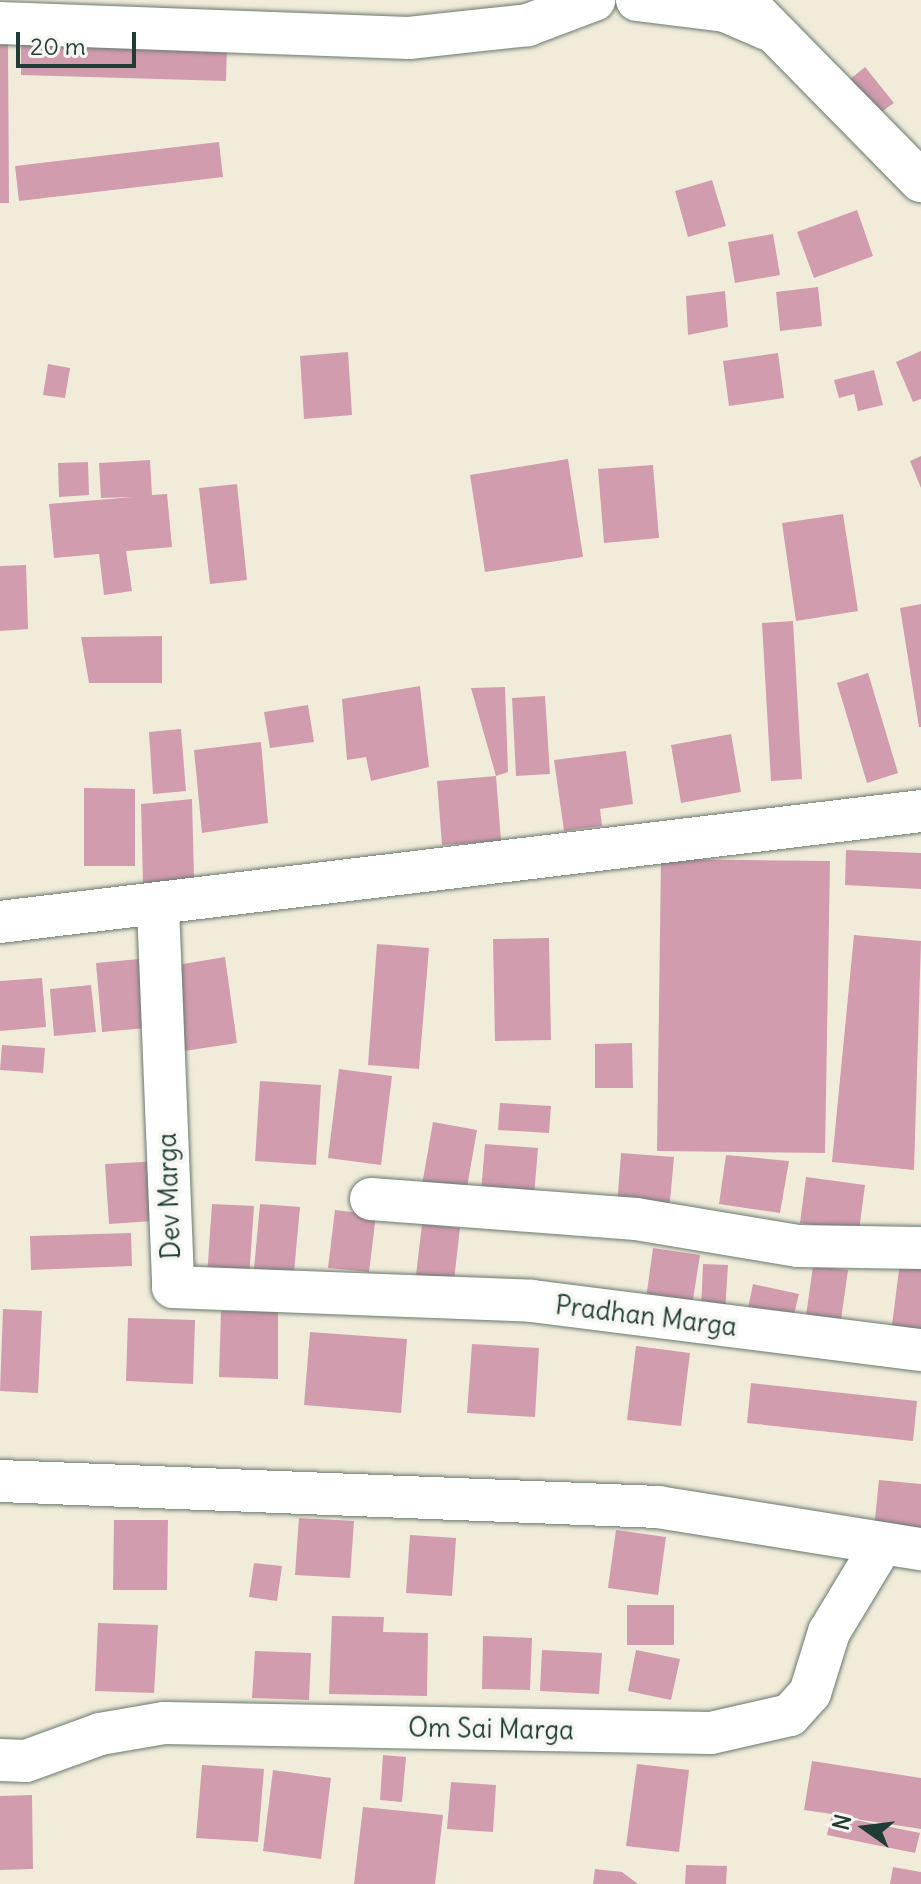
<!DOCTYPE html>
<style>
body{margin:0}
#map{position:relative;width:921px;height:1884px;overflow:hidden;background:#f1ecda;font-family:Delius,sans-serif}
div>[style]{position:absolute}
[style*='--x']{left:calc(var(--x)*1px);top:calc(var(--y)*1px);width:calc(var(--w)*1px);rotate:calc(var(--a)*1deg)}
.building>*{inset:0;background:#d29caf}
.roads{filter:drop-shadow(0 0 2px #687a6e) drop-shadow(0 0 2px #687a6e)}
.minor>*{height:42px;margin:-21px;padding:0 21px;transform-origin:21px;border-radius:21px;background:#fff}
span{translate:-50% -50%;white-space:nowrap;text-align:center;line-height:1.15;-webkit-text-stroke:8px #f6f6f2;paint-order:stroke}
.street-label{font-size:26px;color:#1f3d34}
.north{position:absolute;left:825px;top:1788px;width:80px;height:80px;-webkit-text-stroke:6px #f6f6f2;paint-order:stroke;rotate:284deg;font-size:22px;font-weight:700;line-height:32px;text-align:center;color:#1f3d34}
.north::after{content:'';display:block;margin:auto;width:28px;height:36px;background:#1f3d34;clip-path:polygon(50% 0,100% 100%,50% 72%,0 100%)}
.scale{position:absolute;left:16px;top:32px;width:120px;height:36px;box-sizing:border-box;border:4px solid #1f3d34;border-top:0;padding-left:10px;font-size:24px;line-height:28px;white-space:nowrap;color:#1f3d34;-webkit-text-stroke:6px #f6f6f2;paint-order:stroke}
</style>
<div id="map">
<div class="building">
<i style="clip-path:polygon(21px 40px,227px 46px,226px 81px,21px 75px)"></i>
<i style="clip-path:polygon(8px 44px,9px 203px,0 203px,0 45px)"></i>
<i style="clip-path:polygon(865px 67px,894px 103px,877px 115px,849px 80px)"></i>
<i style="clip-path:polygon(219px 142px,223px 177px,19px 201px,15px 166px)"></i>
<i style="clip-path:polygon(712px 180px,726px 226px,688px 237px,675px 191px)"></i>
<i style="clip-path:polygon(857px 210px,873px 256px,814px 278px,797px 232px)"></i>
<i style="clip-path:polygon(773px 234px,780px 275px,735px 283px,728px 242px)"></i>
<i style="clip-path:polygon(818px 287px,822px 326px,780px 331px,776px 292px)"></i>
<i style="clip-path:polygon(725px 291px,728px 327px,688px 335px,686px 296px)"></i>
<i style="clip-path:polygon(921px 351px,921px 399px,913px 402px,896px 362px)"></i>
<i style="clip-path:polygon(348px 352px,352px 415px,304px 419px,300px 356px)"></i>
<i style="clip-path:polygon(778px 353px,784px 398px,729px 406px,723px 361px)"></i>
<i style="clip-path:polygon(48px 364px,70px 368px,65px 398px,43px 395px)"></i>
<i style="clip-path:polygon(874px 370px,883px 405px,858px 411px,854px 394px,839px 398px,834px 380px)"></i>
<i style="clip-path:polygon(921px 456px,921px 488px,910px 461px)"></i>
<i style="clip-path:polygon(568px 459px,583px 557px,485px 572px,470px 475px)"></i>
<i style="clip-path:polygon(150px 460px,152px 495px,167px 494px,172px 547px,126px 551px,132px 591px,104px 595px,99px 554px,54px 558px,49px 504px,133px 497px,101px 498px,99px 463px)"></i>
<i style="clip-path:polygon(88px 462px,89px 495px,59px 497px,58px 463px)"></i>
<i style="clip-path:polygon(653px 465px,659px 538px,604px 543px,598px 469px)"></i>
<i style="clip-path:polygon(237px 484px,247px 580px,210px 584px,199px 488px)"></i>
<i style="clip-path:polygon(843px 514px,858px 611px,796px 621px,782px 523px)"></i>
<i style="clip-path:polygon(26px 565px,28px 629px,0 631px,0 566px)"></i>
<i style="clip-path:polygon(921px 604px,921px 727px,919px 727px,900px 608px)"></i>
<i style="clip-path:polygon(793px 621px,802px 779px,771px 781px,762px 623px)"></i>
<i style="clip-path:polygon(162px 636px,162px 683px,89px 683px,81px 637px)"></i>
<i style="clip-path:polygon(868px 673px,898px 773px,867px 783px,837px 683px)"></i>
<i style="clip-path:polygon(420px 686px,429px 767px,371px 781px,366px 757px,347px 760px,342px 699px)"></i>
<i style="clip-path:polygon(505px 687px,508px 772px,496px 776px,471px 688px)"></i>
<i style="clip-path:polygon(545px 696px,550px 774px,516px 776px,512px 698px)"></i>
<i style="clip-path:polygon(308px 705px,314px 742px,270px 748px,264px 712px)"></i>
<i style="clip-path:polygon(181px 729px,186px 791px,153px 794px,149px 732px)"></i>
<i style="clip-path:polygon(731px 734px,741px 792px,681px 803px,671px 745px)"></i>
<i style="clip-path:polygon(261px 742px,268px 823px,202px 833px,194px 750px)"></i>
<i style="clip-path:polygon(626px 751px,633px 804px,600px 809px,602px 826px,564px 831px,554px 760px)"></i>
<i style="clip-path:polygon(496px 776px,501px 841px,442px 845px,437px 781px)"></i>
<i style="clip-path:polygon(84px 788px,135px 789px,135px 866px,84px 866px)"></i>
<i style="clip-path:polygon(192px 799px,194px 878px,143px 884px,141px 804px)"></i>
<i style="clip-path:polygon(846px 850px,921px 853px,921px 889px,845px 885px)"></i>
<i style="clip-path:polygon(661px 859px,830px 861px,825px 1153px,657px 1151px)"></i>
<i style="clip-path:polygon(854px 935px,921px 941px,914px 1170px,832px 1162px)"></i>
<i style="clip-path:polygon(549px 938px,551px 1040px,495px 1041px,493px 939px)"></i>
<i style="clip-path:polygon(377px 944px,429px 948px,419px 1069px,368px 1065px)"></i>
<i style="clip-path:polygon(225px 957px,237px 1043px,184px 1051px,171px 966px)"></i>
<i style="clip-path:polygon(140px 959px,146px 1028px,102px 1032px,96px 963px)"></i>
<i style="clip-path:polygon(42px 978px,46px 1027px,0 1031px,0 981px)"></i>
<i style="clip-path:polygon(91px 985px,96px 1032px,54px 1036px,50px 989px)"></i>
<i style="clip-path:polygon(632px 1043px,633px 1088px,595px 1088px,595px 1044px)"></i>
<i style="clip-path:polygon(2px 1045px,45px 1048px,43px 1073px,0 1070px)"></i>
<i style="clip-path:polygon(339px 1069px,392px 1076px,381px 1165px,328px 1158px)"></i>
<i style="clip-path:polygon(260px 1081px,321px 1085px,316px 1165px,255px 1161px)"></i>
<i style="clip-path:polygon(500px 1103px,551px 1106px,549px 1133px,498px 1130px)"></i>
<i style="clip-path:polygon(433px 1122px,477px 1130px,465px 1199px,421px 1191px)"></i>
<i style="clip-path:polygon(485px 1144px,538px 1148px,534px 1196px,481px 1192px)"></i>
<i style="clip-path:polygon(621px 1153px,674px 1157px,669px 1212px,617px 1207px)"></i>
<i style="clip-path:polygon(726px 1155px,789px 1161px,780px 1213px,719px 1204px)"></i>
<i style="clip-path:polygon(162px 1161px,167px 1220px,109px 1224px,105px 1164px)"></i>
<i style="clip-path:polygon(806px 1177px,865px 1185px,859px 1231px,800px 1223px)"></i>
<i style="clip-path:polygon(212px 1204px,254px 1206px,249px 1279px,207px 1277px)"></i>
<i style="clip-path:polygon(260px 1204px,300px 1207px,294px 1272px,254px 1269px)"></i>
<i style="clip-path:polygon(335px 1210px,376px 1215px,369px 1272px,328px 1268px)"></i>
<i style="clip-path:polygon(422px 1224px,460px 1228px,453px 1289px,415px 1284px)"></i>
<i style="clip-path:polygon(131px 1233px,132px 1266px,31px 1270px,30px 1236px)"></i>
<i style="clip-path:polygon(653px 1248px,700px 1255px,691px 1312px,645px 1306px)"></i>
<i style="clip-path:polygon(900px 1262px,921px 1265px,921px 1337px,891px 1333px)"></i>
<i style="clip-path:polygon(703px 1264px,728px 1265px,725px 1312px,701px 1311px)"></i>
<i style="clip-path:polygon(813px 1266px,848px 1270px,840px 1327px,805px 1323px)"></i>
<i style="clip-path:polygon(753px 1284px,799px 1294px,792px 1323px,747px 1313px)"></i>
<i style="clip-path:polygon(3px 1309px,42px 1311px,38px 1393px,0 1391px)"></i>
<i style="clip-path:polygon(221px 1311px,278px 1312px,278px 1379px,219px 1377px)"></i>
<i style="clip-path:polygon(128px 1318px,195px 1320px,193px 1384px,126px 1381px)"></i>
<i style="clip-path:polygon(310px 1332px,407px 1339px,401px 1413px,304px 1405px)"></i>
<i style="clip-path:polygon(472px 1344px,539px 1348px,535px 1417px,467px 1413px)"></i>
<i style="clip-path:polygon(636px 1346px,690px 1353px,681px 1426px,627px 1420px)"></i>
<i style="clip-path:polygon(751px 1383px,917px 1401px,913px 1441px,747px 1423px)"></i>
<i style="clip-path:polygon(879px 1480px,921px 1484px,921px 1534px,874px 1529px)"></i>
<i style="clip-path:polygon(299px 1518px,354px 1521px,350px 1578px,295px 1575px)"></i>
<i style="clip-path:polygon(114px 1520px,168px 1520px,167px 1590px,113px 1590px)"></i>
<i style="clip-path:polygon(616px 1530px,666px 1537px,658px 1595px,608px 1588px)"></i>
<i style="clip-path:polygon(410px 1535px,456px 1538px,452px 1596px,406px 1593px)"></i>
<i style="clip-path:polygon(254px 1563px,282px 1566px,277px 1601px,249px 1597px)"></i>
<i style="clip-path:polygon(627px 1605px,674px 1605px,674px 1645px,627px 1645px)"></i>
<i style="clip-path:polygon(332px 1616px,384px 1617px,383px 1632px,428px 1633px,427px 1696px,329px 1694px)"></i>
<i style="clip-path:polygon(98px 1623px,158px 1625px,154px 1693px,95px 1691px)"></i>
<i style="clip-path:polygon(483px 1636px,532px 1638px,530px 1690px,482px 1689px)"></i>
<i style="clip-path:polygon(542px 1650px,602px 1653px,599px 1694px,540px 1691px)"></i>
<i style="clip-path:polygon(636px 1650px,680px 1659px,671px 1700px,628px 1691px)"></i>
<i style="clip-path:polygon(255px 1651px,311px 1653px,309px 1700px,252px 1698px)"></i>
<i style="clip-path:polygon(383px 1755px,406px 1757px,402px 1802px,380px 1800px)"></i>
<i style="clip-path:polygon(812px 1761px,921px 1778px,921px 1829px,836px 1816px,920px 1833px,915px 1853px,827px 1835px,832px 1814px,804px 1810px)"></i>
<i style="clip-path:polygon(637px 1764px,689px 1770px,679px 1852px,626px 1846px)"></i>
<i style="clip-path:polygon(202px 1765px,264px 1769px,258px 1842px,196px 1838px)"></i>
<i style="clip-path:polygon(273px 1770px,331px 1778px,321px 1859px,263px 1851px)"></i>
<i style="clip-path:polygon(451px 1782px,496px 1785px,493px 1832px,447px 1829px)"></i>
<i style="clip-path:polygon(32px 1795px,33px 1869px,0 1870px,0 1796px)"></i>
<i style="clip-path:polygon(363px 1807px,443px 1815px,435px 1884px,354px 1884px)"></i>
<i style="clip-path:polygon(686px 1865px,727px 1866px,726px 1884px,685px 1884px)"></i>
<i style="clip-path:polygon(893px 1867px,921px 1872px,921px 1884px,890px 1884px)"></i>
<i style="clip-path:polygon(595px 1869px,622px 1872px,638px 1884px,593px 1884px)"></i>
</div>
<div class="roads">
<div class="minor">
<i style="--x:637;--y:0;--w:89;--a:7.1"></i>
<i style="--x:725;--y:11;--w:46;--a:23.2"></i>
<i style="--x:743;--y:0;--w:254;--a:45.5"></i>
<i style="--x:0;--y:23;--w:409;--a:2.1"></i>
<i style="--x:409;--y:38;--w:120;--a:-6.2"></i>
<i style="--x:528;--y:25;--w:71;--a:-20.7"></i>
<i style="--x:158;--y:907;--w:380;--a:87.7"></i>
<i style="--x:173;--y:1287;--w:359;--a:2.2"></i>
<i style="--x:532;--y:1301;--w:392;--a:7.2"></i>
<i style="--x:0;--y:922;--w:928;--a:-6.87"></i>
<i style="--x:371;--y:1199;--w:266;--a:4.3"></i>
<i style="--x:636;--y:1219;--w:164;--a:9.5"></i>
<i style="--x:798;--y:1246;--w:123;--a:0.9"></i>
<i style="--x:0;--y:1481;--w:659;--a:2.26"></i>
<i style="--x:658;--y:1507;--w:266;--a:9.1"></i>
<i style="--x:0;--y:1760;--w:26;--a:2"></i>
<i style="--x:26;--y:1761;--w:79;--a:-20"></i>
<i style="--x:100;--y:1734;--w:65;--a:-9.8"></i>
<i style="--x:164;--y:1723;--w:547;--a:1.05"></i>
<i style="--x:711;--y:1733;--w:81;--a:-12.8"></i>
<i style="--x:790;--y:1715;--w:30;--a:-48"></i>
<i style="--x:810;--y:1693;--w:64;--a:-72.7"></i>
<i style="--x:829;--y:1632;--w:103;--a:-58.9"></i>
</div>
</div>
<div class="street-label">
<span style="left:169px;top:1196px;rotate:-92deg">Dev Marga</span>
<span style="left:646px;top:1316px;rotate:7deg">Pradhan Marga</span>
<span style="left:491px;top:1729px;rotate:1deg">Om Sai Marga</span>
</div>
<div class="north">N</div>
<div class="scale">20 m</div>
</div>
